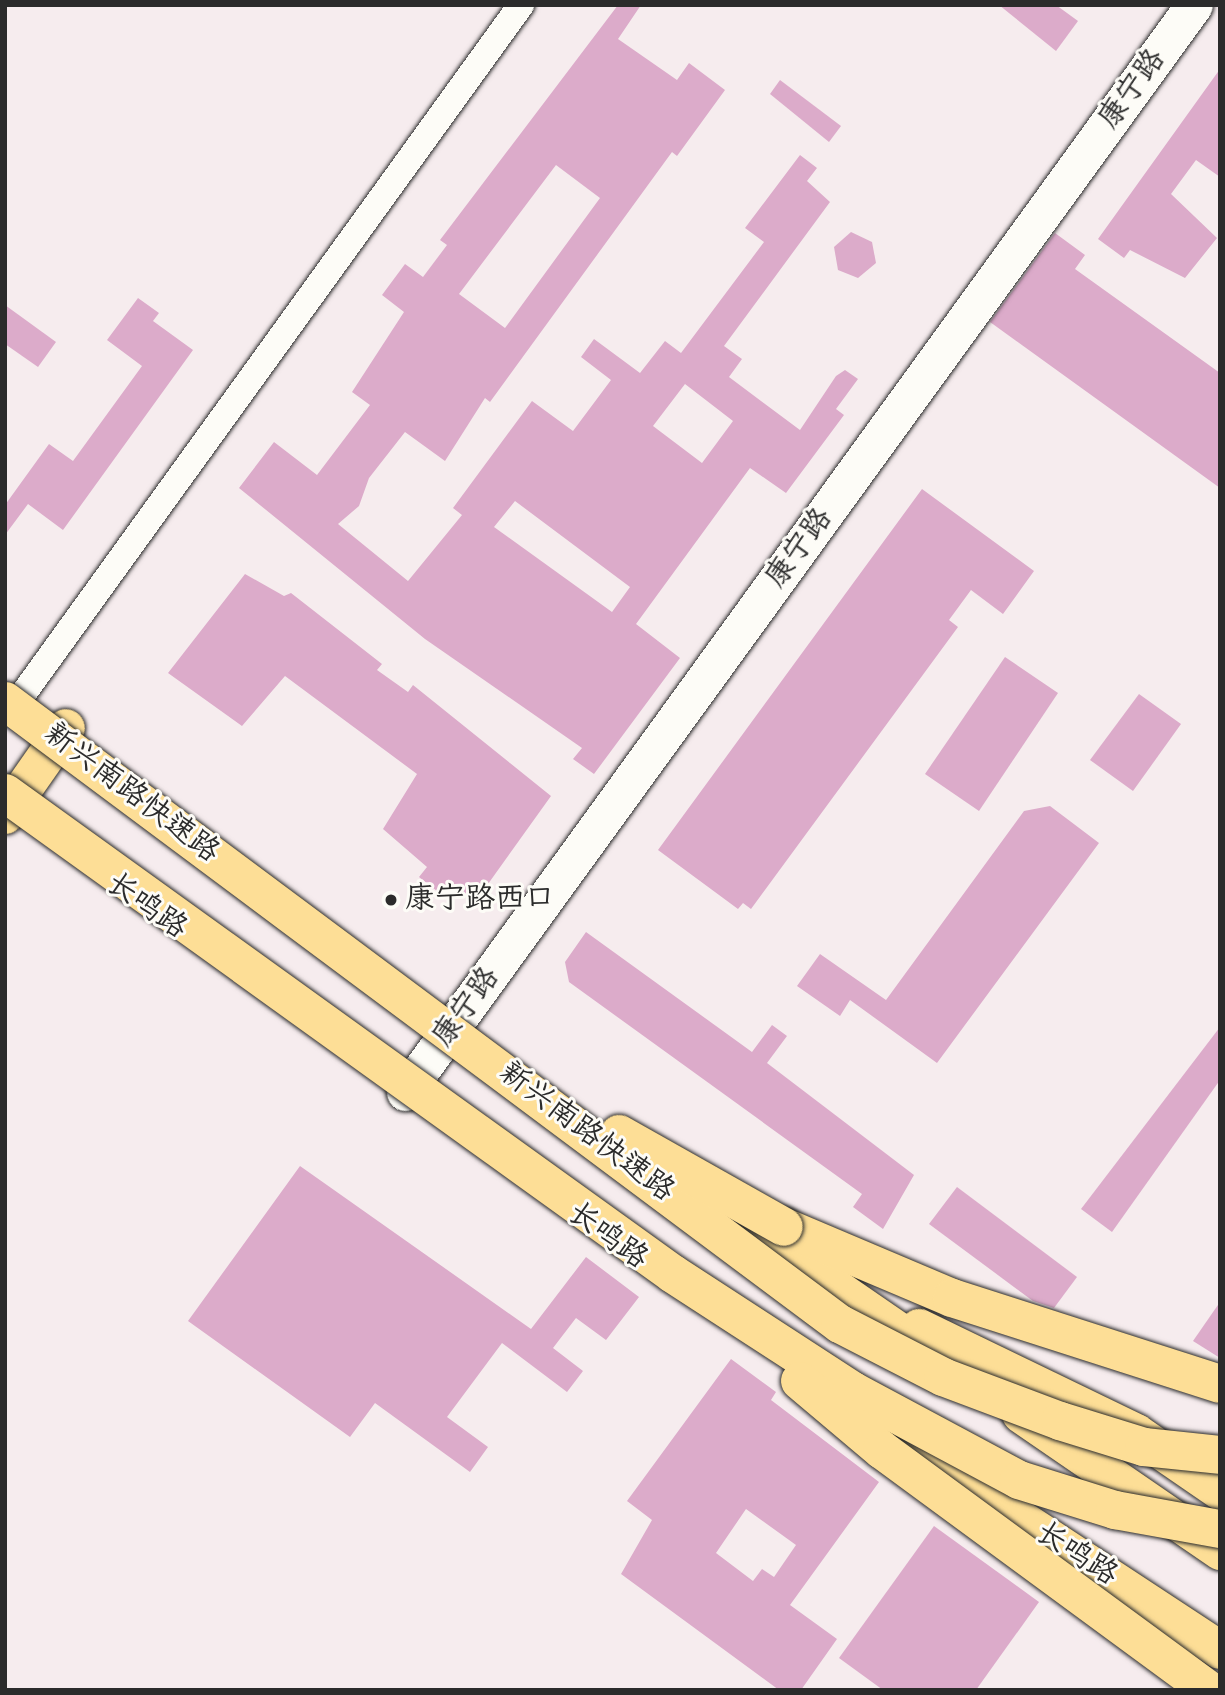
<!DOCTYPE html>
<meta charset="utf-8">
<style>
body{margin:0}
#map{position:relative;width:1225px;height:1695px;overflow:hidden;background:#f6ecee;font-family:"Indie Flower","LXGW WenKai TC",sans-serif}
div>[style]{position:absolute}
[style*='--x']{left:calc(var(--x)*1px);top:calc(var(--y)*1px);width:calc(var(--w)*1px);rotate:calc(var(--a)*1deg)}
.building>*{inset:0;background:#dcabca}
.roads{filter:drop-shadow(0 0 2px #2b2b2b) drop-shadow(0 0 2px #2b2b2b)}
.street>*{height:26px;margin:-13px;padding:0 13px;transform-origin:13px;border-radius:13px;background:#fdfcf7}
.secondary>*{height:37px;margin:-18.5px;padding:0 18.5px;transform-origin:18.5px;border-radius:18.5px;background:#fdfcf7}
.primary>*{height:38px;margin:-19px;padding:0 19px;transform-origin:19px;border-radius:19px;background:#fdde96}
.highway>*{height:38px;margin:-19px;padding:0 19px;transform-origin:19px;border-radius:19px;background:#fdde96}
.bridges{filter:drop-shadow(0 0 2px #2b2b2b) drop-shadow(0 0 2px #2b2b2b)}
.highway-bridge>*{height:38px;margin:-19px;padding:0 19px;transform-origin:19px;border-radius:19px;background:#fdde96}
.dots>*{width:19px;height:19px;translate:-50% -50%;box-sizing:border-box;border:4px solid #fdfcf7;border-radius:50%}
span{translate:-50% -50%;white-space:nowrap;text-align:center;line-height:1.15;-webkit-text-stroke:6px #fdfcf7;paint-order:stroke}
.street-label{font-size:30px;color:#2b2b2b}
.poi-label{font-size:30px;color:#2b2b2b}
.left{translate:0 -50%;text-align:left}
.frame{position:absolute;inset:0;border:7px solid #2b2b2b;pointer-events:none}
</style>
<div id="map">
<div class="building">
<i style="clip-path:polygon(evenodd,618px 5px,641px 5px,618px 39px,677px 80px,689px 63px,725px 90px,677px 156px,672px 152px,490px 402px,485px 398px,445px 461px,405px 432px,369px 478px,359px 506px,338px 524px,408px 581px,462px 515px,453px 508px,532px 401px,573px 431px,611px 380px,581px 357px,594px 339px,640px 373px,665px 341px,681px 353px,764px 242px,745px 228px,800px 155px,817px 168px,807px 181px,830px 202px,724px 346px,742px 359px,729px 377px,800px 430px,836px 376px,845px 370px,858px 379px,836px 409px,844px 415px,786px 493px,750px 468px,636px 624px,680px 658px,594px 774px,573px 759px,582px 748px,425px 639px,239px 488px,274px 442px,317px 475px,370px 405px,352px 392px,404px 312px,382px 295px,405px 264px,423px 277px,447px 245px,440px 240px,618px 5px,556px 165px,600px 198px,505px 328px,459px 294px,556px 165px,618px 5px,685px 384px,733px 421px,702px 463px,653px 426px,685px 384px,618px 5px,515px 501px,630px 587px,612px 612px,494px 527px,515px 501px)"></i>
<i style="clip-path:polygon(999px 5px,1056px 5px,1078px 21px,1056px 51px)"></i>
<i style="clip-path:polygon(1220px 69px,1220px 177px,1196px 160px,1171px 194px,1217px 238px,1185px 278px,1130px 250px,1124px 258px,1098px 239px)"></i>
<i style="clip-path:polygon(780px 80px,841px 126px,829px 142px,770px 94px)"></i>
<i style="clip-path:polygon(851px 232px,872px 242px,876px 263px,858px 278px,838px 270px,834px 247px)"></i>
<i style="clip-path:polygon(1055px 233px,1085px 255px,1075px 269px,1220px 373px,1220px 488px,990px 322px)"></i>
<i style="clip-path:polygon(138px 298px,159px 313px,153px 321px,193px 350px,63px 530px,28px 504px,5px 535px,5px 505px,49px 444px,73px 461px,142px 366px,107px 340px)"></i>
<i style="clip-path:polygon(5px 305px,56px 342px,38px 367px,5px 344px)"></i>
<i style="clip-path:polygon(922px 489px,1034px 571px,1003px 614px,971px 590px,949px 620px,958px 627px,751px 909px,743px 903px,738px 909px,658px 850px)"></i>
<i style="clip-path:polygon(245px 574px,284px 596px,291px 593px,382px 664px,377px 670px,408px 692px,413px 685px,551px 796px,483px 891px,458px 895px,443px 884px,437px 891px,419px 877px,427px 867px,383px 829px,417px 774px,285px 676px,242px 726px,168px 673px)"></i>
<i style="clip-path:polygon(1005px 657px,1058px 693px,979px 811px,925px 774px)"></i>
<i style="clip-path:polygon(1139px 694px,1181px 724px,1133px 791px,1090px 760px)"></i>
<i style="clip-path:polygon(1050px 806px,1099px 843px,937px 1063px,850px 1000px,840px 1016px,797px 986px,820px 954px,886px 1000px,1024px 811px)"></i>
<i style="clip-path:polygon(586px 932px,752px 1052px,772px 1025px,787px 1036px,767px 1063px,914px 1175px,883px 1229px,853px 1207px,862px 1194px,569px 982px,565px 962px)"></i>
<i style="clip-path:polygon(1220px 1027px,1220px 1080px,1112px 1232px,1081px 1209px)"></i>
<i style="clip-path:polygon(300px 1166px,531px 1329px,586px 1257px,639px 1297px,606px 1340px,576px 1318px,553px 1348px,583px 1371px,567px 1392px,502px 1343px,447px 1417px,488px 1447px,470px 1472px,375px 1403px,350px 1437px,188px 1321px)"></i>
<i style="clip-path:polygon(957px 1187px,1077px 1277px,1054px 1308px,1033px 1301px,929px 1224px)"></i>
<i style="clip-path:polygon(1220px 1302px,1220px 1358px,1193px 1341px)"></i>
<i style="clip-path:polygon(evenodd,731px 1359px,776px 1392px,771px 1400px,879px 1482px,790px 1605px,837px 1639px,801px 1690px,779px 1690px,621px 1574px,652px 1520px,627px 1501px,731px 1359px,746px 1509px,796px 1545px,774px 1577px,762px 1569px,753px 1581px,716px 1553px,746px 1509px)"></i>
<i style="clip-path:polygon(934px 1526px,1039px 1602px,976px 1690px,883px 1690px,839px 1658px)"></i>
</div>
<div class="roads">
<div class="street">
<i style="--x:21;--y:697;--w:854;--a:-54.15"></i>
</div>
<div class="secondary">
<i style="--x:405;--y:1092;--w:1343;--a:-54.03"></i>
</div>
<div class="primary">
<i style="--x:5;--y:815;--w:106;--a:-55"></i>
<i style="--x:706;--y:1199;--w:286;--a:34.5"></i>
<i style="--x:919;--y:1328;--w:241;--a:25.8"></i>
<i style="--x:1136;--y:1433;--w:102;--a:34.6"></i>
<i style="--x:856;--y:1411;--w:435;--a:33.3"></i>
<i style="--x:1021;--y:1414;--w:242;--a:34.5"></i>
</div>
<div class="highway">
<i style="--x:784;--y:1227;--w:182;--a:22.9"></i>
<i style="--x:952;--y:1298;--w:281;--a:17.8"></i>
</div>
</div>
<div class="bridges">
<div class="highway-bridge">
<i style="--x:5;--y:701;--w:1042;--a:36.73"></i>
<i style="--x:840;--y:1324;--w:116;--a:27.2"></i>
<i style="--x:943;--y:1377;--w:125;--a:20.6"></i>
<i style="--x:1060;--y:1421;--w:88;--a:17.2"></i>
<i style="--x:1144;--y:1447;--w:76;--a:6"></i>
<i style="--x:5;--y:793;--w:823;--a:35.76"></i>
<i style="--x:673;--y:1274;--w:215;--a:33"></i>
<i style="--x:853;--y:1391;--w:188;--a:28.2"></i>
<i style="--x:1019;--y:1480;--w:101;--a:17.4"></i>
<i style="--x:1115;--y:1510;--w:107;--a:10.3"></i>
<i style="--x:619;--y:1134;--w:189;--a:29.4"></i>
<i style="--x:800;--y:1381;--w:107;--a:40.1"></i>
<i style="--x:882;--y:1450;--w:406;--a:36.3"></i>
</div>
</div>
<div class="dots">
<i style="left:391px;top:900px;background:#2b2b2b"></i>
</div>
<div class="street-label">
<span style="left:1133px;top:90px;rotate:-54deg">康宁路</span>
<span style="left:800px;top:549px;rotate:-54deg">康宁路</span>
<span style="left:131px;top:794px;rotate:37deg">新兴南路快速路</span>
<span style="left:146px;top:907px;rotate:35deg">长鸣路</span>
<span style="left:467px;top:1008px;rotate:-54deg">康宁路</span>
<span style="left:586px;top:1133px;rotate:37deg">新兴南路快速路</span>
<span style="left:607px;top:1237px;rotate:36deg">长鸣路</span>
<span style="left:1076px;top:1555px;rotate:33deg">长鸣路</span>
</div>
<div class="poi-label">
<span class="left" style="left:405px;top:900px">康宁路西口</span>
</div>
<div class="frame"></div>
</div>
